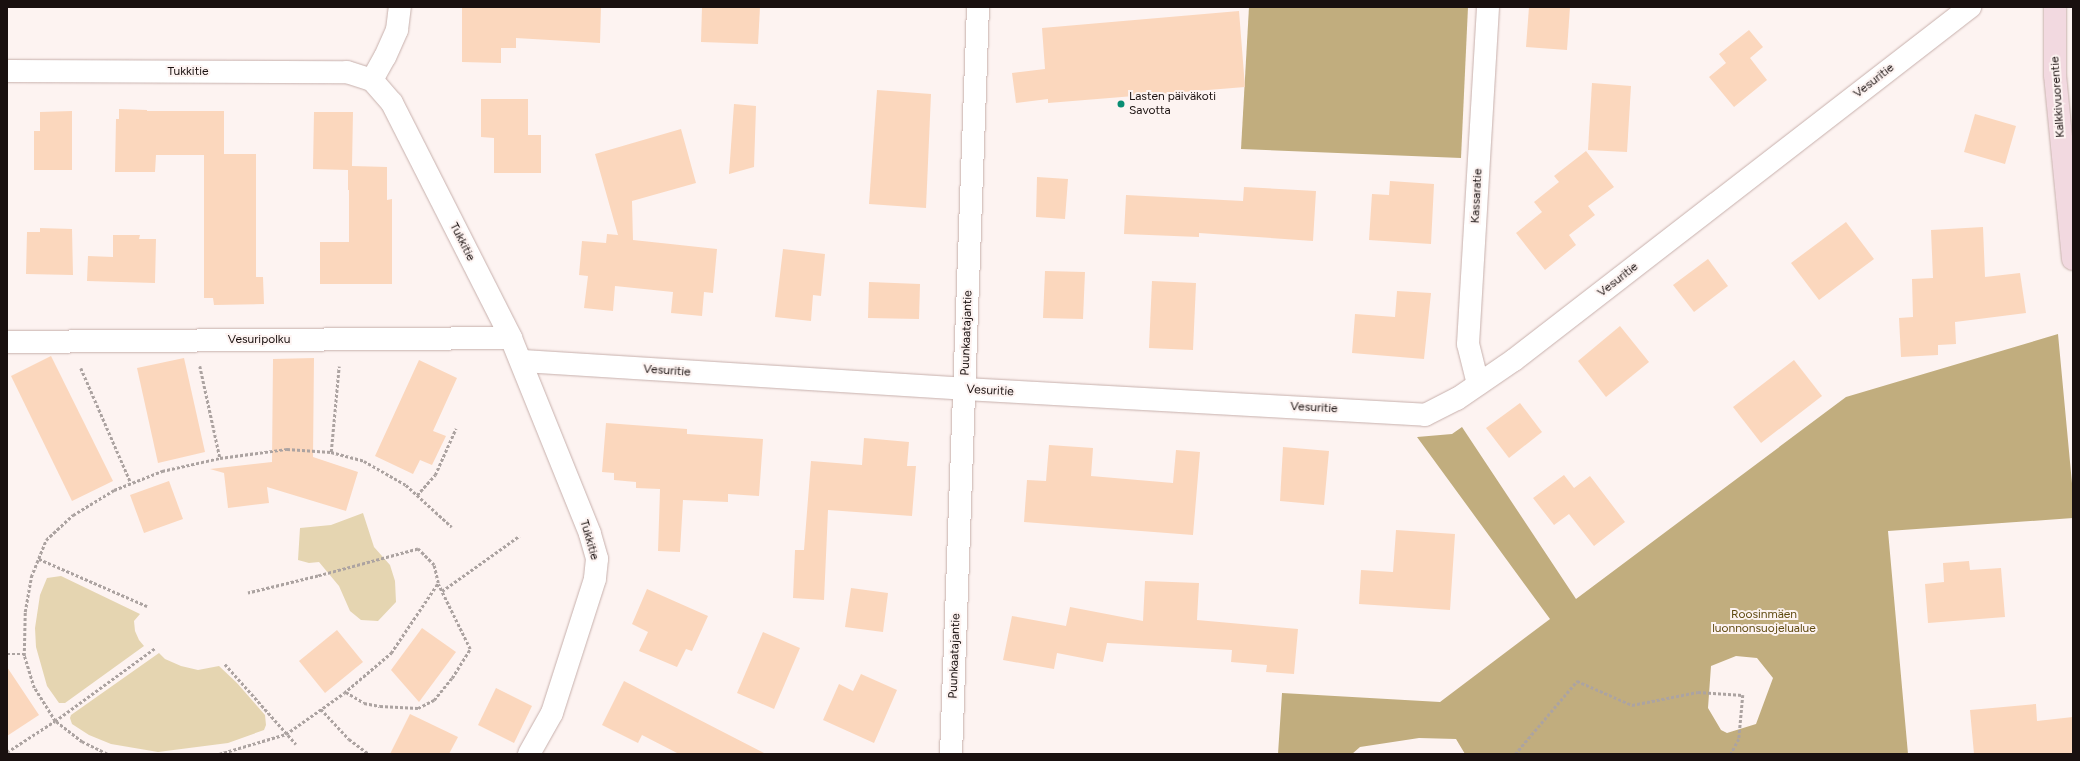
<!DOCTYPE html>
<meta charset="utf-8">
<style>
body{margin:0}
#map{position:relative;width:2080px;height:761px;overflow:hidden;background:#fdf3f1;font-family:Figtree,sans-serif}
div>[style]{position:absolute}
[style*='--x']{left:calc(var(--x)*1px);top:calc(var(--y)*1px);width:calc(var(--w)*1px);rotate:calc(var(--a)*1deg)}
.green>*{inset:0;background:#e5d5b1}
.forest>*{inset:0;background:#c1ad7e}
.building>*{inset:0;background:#fbd7bd}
.path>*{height:2.5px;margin-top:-1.25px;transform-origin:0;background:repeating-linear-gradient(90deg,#aca3a1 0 3px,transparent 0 5px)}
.roads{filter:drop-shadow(0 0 1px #c7b0ac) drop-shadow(0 0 1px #c7b0ac)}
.street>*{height:22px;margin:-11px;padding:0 11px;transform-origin:11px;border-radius:11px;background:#fff}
.secondary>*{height:22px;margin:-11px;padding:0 11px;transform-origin:11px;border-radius:11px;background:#f2d9e0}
.dots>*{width:11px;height:11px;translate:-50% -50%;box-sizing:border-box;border:2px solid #fdf3f1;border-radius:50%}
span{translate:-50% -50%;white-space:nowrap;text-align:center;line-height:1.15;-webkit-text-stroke:4px #fdf3f1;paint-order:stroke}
.street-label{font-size:12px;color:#19100f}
.poi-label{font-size:12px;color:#19100f}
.left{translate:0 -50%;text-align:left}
.park-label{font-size:12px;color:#604b12}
.frame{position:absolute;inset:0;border:8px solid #19100f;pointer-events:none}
</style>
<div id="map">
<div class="green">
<i style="clip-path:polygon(363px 513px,374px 547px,390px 565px,395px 581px,396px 602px,378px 621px,361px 620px,350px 611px,339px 586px,319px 562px,309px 563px,298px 560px,300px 528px,331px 525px)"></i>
<i style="clip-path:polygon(61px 576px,140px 614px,134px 621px,135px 631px,139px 640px,144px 646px,65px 703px,59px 703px,47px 686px,36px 647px,35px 628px,40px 595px,47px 578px)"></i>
<i style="clip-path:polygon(159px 653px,165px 659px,181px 666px,198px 670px,219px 666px,237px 683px,265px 715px,266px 725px,264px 730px,228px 743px,158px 752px,111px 744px,89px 735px,72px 724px,70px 718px,71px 715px)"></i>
</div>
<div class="forest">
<i style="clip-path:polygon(1249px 7px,1468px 7px,1461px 158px,1241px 149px)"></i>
<i style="clip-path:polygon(evenodd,2058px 334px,2073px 494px,2073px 518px,1888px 531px,1908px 754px,1465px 754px,1456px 739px,1419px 738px,1360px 747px,1352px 754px,1278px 754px,1282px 693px,1440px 702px,1550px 619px,1417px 437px,1452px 434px,1462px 427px,1576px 599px,1846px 397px,2058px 334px,1736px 656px,1757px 658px,1773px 678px,1756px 724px,1727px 733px,1721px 730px,1708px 708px,1711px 666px,1736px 656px)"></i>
</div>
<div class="building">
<i style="clip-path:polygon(462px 7px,601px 7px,600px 43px,516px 38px,516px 48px,501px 48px,501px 63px,462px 62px)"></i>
<i style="clip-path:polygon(702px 7px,760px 7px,758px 44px,701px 42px)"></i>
<i style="clip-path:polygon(1529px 7px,1570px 7px,1567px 50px,1526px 47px)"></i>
<i style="clip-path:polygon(1239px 11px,1245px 87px,1048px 103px,1048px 99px,1016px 103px,1012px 73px,1045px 69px,1042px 28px)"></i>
<i style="clip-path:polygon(1749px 30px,1763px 47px,1750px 58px,1767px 80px,1734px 107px,1709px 77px,1726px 63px,1719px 54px)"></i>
<i style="clip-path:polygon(1592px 83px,1631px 86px,1627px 152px,1588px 150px)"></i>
<i style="clip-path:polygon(877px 90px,931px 94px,926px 208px,869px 204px)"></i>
<i style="clip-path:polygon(481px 99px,528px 99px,528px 135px,541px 135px,541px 173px,494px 173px,494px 138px,481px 137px)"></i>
<i style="clip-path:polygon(734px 104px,756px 106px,754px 167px,729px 174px)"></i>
<i style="clip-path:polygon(119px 109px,147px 110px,147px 111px,224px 111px,224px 154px,256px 154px,256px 277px,263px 277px,264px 304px,214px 305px,213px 298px,204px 298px,204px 155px,156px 155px,155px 172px,115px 172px,116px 119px,119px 119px)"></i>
<i style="clip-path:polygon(72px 111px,72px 170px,34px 170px,34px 131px,40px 131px,40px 112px)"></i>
<i style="clip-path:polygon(314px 112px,353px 112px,352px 166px,387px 167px,387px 200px,392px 199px,392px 284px,320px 284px,320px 242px,349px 242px,349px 190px,348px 190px,348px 170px,313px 169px)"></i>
<i style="clip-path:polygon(1975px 114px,2016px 126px,2005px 164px,1964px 152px)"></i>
<i style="clip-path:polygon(681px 129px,696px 183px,632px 201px,633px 240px,717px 249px,713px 293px,704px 292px,702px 316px,671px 313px,673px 292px,615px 286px,613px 311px,584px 308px,588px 276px,579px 275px,582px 241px,606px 243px,607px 234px,618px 235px,595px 154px)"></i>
<i style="clip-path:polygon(1586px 151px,1614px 187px,1588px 206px,1595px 215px,1569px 235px,1576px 245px,1545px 270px,1516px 233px,1542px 212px,1534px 202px,1559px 182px,1554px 176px)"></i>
<i style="clip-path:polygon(1037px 177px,1068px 179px,1065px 219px,1036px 217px)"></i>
<i style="clip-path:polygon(1390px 181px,1434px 184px,1431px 244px,1369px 240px,1372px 194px,1389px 195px)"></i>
<i style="clip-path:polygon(1244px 187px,1316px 191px,1313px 241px,1199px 233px,1199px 237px,1124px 234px,1126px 195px,1243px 201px)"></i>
<i style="clip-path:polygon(1846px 222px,1874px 259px,1819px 300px,1791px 263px)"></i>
<i style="clip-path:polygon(1983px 227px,1985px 277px,2020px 273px,2026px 313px,1955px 322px,1956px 344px,1938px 345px,1938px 355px,1901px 357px,1899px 318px,1913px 317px,1912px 279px,1933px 278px,1931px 230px)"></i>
<i style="clip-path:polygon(40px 228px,72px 229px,73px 275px,26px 274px,27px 232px,40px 232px)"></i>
<i style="clip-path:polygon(113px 235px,140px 235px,139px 239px,156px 239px,155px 283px,87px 281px,88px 256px,113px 257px)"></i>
<i style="clip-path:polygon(783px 249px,825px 254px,821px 296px,813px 295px,811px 321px,775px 317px)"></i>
<i style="clip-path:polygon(1708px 259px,1728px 286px,1694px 312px,1673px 285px)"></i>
<i style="clip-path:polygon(1045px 271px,1085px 272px,1083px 319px,1043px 318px)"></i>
<i style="clip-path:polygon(1152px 281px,1196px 283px,1193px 350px,1149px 348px)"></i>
<i style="clip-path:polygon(869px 282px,920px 284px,919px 319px,868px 318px)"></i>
<i style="clip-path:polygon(1397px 291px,1431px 293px,1424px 359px,1352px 353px,1355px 314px,1395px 317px)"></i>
<i style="clip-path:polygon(1620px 326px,1649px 362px,1606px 397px,1578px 361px)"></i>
<i style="clip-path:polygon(51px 356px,113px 481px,72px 501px,11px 376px)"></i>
<i style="clip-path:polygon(184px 358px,205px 452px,158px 463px,137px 368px)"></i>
<i style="clip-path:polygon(314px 358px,313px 457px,358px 472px,346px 511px,267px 487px,269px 503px,228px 508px,224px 473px,210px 469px,272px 462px,273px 359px)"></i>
<i style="clip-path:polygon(419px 360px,457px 378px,433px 431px,446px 436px,432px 465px,420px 460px,413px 474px,375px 456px)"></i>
<i style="clip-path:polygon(1794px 360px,1822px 396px,1761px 443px,1733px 407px)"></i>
<i style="clip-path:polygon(1520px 403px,1542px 432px,1509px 458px,1486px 428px)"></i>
<i style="clip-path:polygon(606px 423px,687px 429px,687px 434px,763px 439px,759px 496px,728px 494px,728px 502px,683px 500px,680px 552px,658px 551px,660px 489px,636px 488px,636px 482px,614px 480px,614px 473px,602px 472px)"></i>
<i style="clip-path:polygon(864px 438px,909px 442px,907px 466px,916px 466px,912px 516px,828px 510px,824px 600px,793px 598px,795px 550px,804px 550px,811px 461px,862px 465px)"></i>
<i style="clip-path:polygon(1049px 445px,1093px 448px,1091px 476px,1173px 483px,1176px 450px,1200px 452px,1193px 535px,1024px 522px,1027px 480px,1046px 481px)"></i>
<i style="clip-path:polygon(1283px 447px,1329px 451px,1324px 505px,1280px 501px)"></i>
<i style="clip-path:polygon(1564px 475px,1574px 488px,1590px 476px,1625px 522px,1594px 546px,1569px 514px,1554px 525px,1533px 498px)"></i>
<i style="clip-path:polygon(169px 481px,183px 519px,144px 533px,130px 495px)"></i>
<i style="clip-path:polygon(1396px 530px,1455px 534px,1450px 610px,1359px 604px,1361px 570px,1393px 572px)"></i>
<i style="clip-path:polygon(1969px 561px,1970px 570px,2001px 568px,2005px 617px,1928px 623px,1925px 584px,1944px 582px,1943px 563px)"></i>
<i style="clip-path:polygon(1145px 581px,1199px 583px,1197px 620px,1298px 629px,1294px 674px,1266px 672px,1267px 665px,1231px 662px,1232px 650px,1107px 643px,1103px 662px,1057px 653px,1054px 669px,1003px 660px,1012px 616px,1066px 626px,1070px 607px,1143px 621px)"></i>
<i style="clip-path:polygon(851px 588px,888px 593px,883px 632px,845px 627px)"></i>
<i style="clip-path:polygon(647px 589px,708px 616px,692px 651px,686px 649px,677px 667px,639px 651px,648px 632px,632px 624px)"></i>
<i style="clip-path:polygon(422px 628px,456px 652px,419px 702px,391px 670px)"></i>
<i style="clip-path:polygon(337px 630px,363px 662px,325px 693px,299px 661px)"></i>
<i style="clip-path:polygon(763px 632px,800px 648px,774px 709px,737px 693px)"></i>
<i style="clip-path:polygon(7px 667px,39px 715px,7px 736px)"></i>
<i style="clip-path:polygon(861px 674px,897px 690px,874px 743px,823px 720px,839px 684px,853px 691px)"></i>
<i style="clip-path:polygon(624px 681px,766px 754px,679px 754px,642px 735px,638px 743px,602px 725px)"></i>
<i style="clip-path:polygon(496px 688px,532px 706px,514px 743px,478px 725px)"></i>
<i style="clip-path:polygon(2036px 704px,2037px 721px,2073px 717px,2073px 754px,1974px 754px,1970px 710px)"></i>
<i style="clip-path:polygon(410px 714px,458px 737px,449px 754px,390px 754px)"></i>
</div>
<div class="path">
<i style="--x:200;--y:366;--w:94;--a:77.7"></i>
<i style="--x:81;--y:368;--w:125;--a:66.5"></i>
<i style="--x:331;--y:452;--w:86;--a:-84.7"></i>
<i style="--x:417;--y:495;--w:27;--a:-48"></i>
<i style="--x:435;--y:475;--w:51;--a:-65.9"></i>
<i style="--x:39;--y:559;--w:118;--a:23.5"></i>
<i style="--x:442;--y:591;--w:95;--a:-35.5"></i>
<i style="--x:7;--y:654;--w:17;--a:0"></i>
<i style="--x:225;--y:664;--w:107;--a:48.4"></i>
<i style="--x:346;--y:692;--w:21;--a:31"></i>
<i style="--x:364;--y:703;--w:16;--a:11"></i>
<i style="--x:380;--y:706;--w:38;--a:3"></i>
<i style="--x:418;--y:708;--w:18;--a:-27"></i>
<i style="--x:434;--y:700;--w:28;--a:-51"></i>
<i style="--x:452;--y:678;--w:34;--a:-58"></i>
<i style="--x:470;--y:649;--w:72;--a:-116.2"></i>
<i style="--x:321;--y:709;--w:41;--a:47"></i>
<i style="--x:349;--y:739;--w:25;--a:37"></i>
<i style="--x:7;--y:752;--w:57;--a:-32.9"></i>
<i style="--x:55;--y:721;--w:124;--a:-36.1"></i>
<i style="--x:107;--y:754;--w:28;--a:-154"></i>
<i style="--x:82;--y:742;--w:34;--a:-142"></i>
<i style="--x:55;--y:721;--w:39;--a:-122"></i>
<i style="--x:34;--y:688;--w:34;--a:-107"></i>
<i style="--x:24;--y:656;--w:44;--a:-88.7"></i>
<i style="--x:25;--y:612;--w:36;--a:-80"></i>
<i style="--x:31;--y:577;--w:40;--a:-68"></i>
<i style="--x:46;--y:540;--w:37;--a:-43"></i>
<i style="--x:73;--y:515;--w:48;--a:-31.4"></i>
<i style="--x:114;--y:490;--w:52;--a:-21.6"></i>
<i style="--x:162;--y:471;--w:59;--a:-12.6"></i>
<i style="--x:220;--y:458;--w:68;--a:-7.7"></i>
<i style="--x:287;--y:449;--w:44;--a:3.9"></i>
<i style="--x:331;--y:452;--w:34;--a:15"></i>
<i style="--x:364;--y:461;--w:48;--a:29.7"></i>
<i style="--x:406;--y:485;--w:62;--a:42.4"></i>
<i style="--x:219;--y:754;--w:70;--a:-16.6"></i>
<i style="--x:286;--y:734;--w:71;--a:-35.3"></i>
<i style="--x:344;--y:693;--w:62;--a:-40.4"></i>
<i style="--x:391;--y:653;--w:84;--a:-56.1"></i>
<i style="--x:438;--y:583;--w:18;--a:-103"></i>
<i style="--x:434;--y:565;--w:23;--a:-135"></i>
<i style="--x:418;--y:549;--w:104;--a:164.9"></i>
<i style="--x:318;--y:576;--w:72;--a:166.3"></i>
<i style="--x:1515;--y:754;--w:96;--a:-49.7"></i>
<i style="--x:1577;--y:681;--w:60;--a:23.6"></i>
<i style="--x:1632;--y:705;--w:67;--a:-11.1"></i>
<i style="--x:1698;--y:692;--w:45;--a:3.8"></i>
<i style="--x:1743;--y:695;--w:44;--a:95.2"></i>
<i style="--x:1739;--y:739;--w:17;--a:118"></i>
</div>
<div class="roads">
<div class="street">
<i style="--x:7;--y:71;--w:340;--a:0.2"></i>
<i style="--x:347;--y:72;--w:26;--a:18"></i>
<i style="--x:372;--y:80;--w:30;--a:49"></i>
<i style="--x:392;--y:103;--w:263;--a:63.1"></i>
<i style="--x:511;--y:338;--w:211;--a:68"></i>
<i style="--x:590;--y:534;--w:26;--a:74"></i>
<i style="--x:597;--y:559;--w:20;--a:96"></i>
<i style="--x:595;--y:579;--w:141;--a:107.8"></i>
<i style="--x:552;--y:713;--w:47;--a:119.3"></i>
<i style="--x:372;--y:80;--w:26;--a:-61"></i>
<i style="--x:385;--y:57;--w:30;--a:-66"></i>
<i style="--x:397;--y:30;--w:23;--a:-83"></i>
<i style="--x:7;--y:342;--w:504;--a:-0.45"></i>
<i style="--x:522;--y:361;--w:444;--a:3.6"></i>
<i style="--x:965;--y:389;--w:461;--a:3.2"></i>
<i style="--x:1425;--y:415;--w:36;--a:-27"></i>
<i style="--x:1457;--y:399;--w:69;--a:-34.4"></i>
<i style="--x:1514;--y:360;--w:577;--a:-37.74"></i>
<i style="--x:1478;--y:384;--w:41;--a:-104"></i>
<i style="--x:1468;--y:344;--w:338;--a:-86.6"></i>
<i style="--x:951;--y:754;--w:747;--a:-87.93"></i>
</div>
<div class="secondary">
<i style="--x:2055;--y:7;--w:68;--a:90"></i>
<i style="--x:2055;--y:75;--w:185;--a:84.4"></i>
</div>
</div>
<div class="dots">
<i style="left:1121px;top:104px;background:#0a8d73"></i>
</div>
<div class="street-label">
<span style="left:188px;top:72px">Tukkitie</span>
<span style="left:1874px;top:81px;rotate:-38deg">Vesuritie</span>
<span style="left:2058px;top:97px;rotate:-94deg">Kalkkivuorentie</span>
<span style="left:1477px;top:196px;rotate:-87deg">Kassaratie</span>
<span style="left:462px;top:242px;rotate:63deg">Tukkitie</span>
<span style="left:1618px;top:280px;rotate:-38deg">Vesuritie</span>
<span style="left:967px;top:333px;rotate:-88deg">Puunkaatajantie</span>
<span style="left:259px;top:340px">Vesuripolku</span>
<span style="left:667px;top:371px;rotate:4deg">Vesuritie</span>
<span style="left:990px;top:391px;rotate:3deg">Vesuritie</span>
<span style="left:1314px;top:408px;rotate:3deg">Vesuritie</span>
<span style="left:589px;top:540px;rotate:74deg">Tukkitie</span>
<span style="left:955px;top:656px;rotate:-88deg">Puunkaatajantie</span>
</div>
<div class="poi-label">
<span class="left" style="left:1129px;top:104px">Lasten päiväkoti<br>Savotta</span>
</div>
<div class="park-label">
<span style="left:1764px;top:622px">Roosinmäen<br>luonnonsuojelualue</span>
</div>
<div class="frame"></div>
</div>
